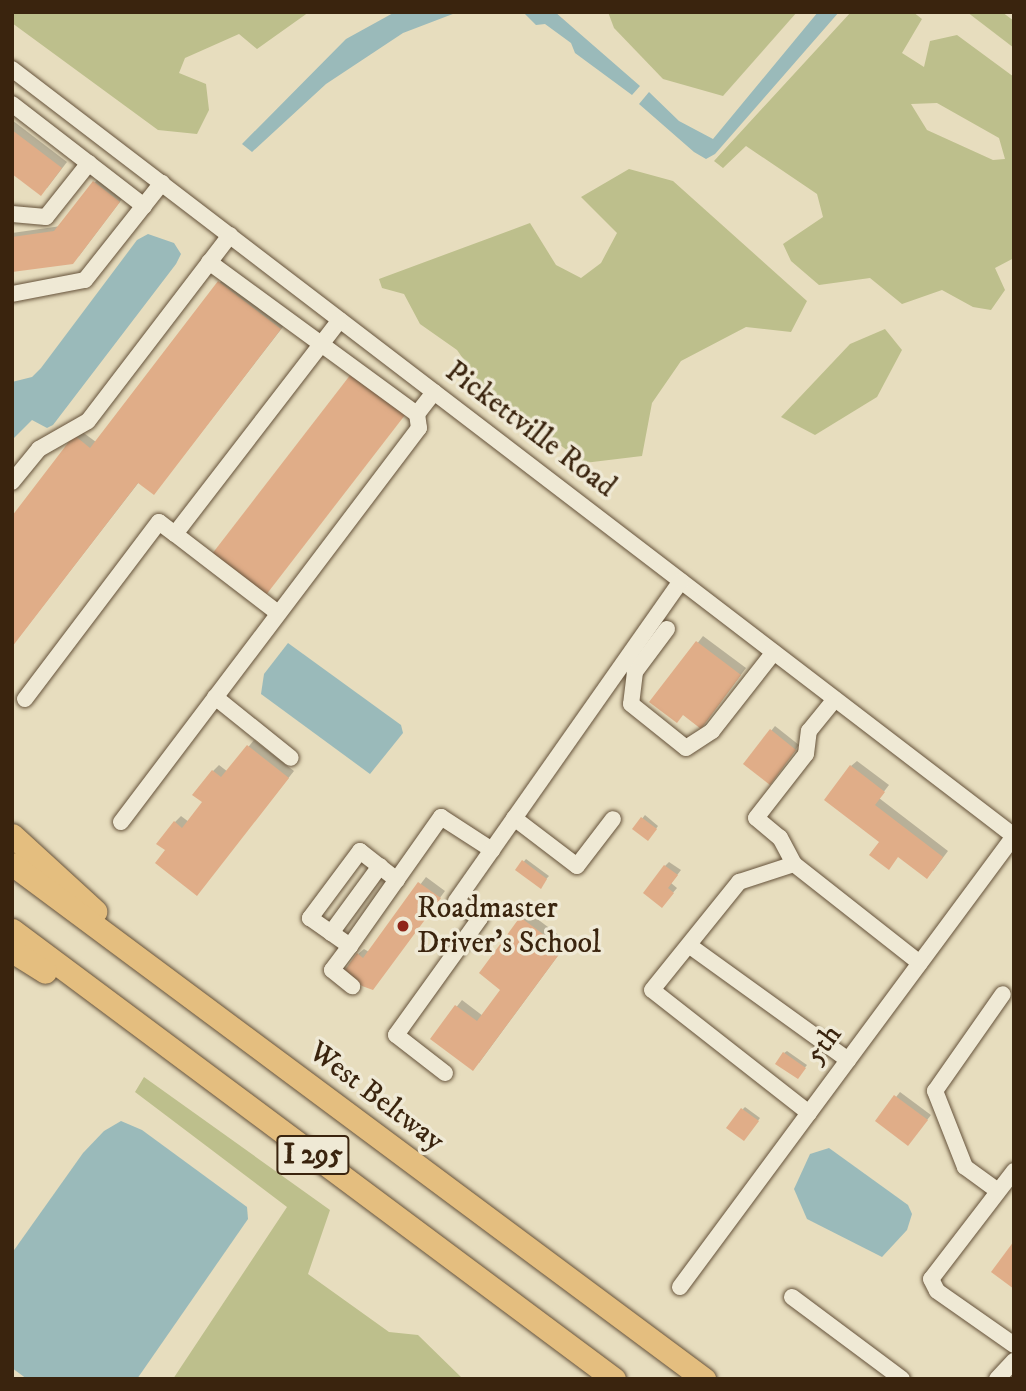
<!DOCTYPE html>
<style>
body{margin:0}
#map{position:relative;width:1026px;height:1391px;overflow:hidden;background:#e7ddbe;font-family:"IM FELL DW Pica",serif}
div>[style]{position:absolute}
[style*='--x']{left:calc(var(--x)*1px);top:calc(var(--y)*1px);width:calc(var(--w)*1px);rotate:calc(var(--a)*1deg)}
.green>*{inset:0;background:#bdbf8c}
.water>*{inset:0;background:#9ababa}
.shadow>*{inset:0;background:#0003}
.building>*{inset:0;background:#e0ad88}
.roads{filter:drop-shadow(0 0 2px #65523a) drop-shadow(0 0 2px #65523a)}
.minor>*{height:16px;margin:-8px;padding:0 8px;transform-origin:8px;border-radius:8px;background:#efe9d5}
.highway>*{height:23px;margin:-11.5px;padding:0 11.5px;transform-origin:11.5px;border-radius:11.5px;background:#e4be7f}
.dots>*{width:19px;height:19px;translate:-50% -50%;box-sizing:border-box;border:4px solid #efe9d5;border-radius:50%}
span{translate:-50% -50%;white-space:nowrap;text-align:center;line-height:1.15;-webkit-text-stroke:7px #efe9d5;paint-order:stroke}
.shield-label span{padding:2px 5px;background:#efe9d5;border:2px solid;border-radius:5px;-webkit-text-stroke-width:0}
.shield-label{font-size:28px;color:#3a240e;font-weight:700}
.street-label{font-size:30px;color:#3a240e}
.poi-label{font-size:30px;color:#3a240e}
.left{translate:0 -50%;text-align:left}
.frame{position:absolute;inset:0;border:14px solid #3a240e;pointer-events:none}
</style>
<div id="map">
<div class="green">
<i style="clip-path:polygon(12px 12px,309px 12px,257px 49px,239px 34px,185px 58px,179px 73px,206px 84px,209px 110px,197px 134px,158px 130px,12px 23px)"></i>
<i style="clip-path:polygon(608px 12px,797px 12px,723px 96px,663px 79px,614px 28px)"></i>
<i style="clip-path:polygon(evenodd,851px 12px,913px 12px,922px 19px,902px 53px,924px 67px,930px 41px,957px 35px,1014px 77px,1014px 258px,995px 268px,1005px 290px,991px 310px,973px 307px,942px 290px,902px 304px,870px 278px,819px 285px,791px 261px,783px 244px,823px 217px,817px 194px,746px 146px,723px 168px,714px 161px,851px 12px,937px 103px,999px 138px,1005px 159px,993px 160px,927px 130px,911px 104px,937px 103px)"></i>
<i style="clip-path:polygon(967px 12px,1002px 12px,1014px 21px,1014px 48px)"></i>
<i style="clip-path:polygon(629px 169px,673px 181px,807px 301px,791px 332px,746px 327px,681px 361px,652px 403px,642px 456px,584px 463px,483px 387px,457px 350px,420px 324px,404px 294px,382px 288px,379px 279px,530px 223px,556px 265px,581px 278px,601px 263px,617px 233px,581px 197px)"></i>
<i style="clip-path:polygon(885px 329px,902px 350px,877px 397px,815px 435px,781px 417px,850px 344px)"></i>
<i style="clip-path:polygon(144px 1077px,330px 1210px,308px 1274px,389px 1332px,418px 1335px,463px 1379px,173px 1379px,287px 1207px,135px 1092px)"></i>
</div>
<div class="water">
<i style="clip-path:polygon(395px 12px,458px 12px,403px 33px,326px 84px,252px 152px,242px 144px,346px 39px)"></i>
<i style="clip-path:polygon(523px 12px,555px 12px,640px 86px,632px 95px,575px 53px,571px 43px,545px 24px,536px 25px)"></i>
<i style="clip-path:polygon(818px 12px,839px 12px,715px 154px,706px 159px,694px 152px,639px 104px,649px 92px,679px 121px,713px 139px)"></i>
<i style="clip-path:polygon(148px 234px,174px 243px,181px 254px,176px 264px,53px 425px,47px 428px,32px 420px,12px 440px,12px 382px,32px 377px,41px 368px,137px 240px)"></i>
<i style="clip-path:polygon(288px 643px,401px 725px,403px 733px,370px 774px,261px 694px,264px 674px)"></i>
<i style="clip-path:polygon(121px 1121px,142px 1130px,247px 1207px,248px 1219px,137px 1379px,27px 1379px,12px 1368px,12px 1253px,83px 1153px,104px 1131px)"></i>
<i style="clip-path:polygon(829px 1148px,908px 1205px,912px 1214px,907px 1230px,882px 1257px,807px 1219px,794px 1189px,810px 1154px)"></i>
</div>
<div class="shadow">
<i style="clip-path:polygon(12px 120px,67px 162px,47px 188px,12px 172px)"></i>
<i style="clip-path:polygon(100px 176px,125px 195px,79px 256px,12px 270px,12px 233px,61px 226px)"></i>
<i style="clip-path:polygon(225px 276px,286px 323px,159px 487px,139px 482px,12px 646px,75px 436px,81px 431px,96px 442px)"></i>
<i style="clip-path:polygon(703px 636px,746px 668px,707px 720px,652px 702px)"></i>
<i style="clip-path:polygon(775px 726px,799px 745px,774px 778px,771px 731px)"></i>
<i style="clip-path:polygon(254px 740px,294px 771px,202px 887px,168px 850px,175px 822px,181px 816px,189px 822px,205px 802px,213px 771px,219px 765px,228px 772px)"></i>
<i style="clip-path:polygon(857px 761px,889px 785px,879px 798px,948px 851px,933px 871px,882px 842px,851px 766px)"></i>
<i style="clip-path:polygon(645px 815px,658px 826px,650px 837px,634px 829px)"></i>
<i style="clip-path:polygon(526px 859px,549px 876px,540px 886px,518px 869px)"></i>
<i style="clip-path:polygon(669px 862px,681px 870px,671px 883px,677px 888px,666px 901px,665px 866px)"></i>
<i style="clip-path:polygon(426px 877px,445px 891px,373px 988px,358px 954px,364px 949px,369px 952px)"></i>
<i style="clip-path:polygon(528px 912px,568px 942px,479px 1063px,432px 1038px,462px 1000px,483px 1016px,503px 989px,481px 973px)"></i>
<i style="clip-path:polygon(787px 1051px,807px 1065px,800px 1074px,784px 1053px)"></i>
<i style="clip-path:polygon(900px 1092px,931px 1115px,912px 1139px,878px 1120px)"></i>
<i style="clip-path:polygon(745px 1107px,760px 1118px,746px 1137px,743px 1109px)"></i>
</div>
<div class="building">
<i style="clip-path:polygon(12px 130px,62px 168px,41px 196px,12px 174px)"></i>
<i style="clip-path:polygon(93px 181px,120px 202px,73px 264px,12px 272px,12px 237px,54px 231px)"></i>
<i style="clip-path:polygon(218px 281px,281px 329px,154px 495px,138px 483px,12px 647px,12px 516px,74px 435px,90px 448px)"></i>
<i style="clip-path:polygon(351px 374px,405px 415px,266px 595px,212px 554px)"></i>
<i style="clip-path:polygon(696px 641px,741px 675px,701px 729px,683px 715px,677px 723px,649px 702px)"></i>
<i style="clip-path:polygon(770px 729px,796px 750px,770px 785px,743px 764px)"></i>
<i style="clip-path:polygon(247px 745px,289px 778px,197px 896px,155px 863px,165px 850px,156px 844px,174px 821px,182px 828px,202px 802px,192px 795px,212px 770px,221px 777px)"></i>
<i style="clip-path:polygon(850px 765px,885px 792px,875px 805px,943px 857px,927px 879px,898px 857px,889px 870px,869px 855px,879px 842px,824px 800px)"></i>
<i style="clip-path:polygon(641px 817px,657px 829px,648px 841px,632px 829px)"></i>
<i style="clip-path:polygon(522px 860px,547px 879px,541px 889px,515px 870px)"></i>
<i style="clip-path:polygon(664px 865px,678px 875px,668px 888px,674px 893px,662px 908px,643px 893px)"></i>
<i style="clip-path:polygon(418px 882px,441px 898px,373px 990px,362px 986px,345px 970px,357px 953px,363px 958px)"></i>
<i style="clip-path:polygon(520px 917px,563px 949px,473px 1071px,430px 1039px,455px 1005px,477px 1021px,500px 990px,479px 973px)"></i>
<i style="clip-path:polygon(783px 1052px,806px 1068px,798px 1079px,775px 1064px)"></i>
<i style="clip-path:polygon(894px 1095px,928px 1120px,908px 1146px,875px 1121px)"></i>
<i style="clip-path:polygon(741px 1108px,759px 1121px,744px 1141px,726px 1128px)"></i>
<i style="clip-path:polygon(1014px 1241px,1014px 1289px,991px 1272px)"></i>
</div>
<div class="roads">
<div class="minor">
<i style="--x:12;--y:69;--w:1262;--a:37.43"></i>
<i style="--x:12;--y:104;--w:167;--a:37.7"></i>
<i style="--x:12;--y:214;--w:34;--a:5"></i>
<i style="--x:46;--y:217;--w:69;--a:-51.5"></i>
<i style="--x:209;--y:262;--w:258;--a:36.2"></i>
<i style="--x:12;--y:294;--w:74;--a:-10.9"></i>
<i style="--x:85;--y:280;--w:124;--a:-51.6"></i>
<i style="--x:12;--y:482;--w:43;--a:-50.7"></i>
<i style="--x:39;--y:449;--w:56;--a:-29.7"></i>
<i style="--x:88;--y:421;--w:234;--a:-52.6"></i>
<i style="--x:175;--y:534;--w:130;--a:37.5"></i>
<i style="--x:667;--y:629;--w:54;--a:126.7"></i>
<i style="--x:635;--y:672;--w:32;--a:97"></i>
<i style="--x:631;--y:704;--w:70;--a:38.7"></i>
<i style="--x:686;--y:748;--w:31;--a:-33"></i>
<i style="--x:712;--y:731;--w:100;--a:-51.9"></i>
<i style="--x:215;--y:697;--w:97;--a:38.8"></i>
<i style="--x:25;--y:699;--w:222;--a:-52.9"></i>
<i style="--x:159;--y:522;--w:20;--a:37"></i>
<i style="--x:175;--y:534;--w:270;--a:-52.4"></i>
<i style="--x:514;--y:818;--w:79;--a:37.3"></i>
<i style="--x:577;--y:866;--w:59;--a:-52.5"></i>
<i style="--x:121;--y:822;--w:494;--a:-52.9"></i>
<i style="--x:419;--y:428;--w:14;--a:-98"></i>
<i style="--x:417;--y:414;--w:28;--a:-52"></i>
<i style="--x:794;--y:864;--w:30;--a:-118"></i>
<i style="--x:780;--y:838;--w:31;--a:-140"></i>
<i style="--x:756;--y:818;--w:81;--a:-52"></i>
<i style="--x:806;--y:754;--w:23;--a:-83"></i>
<i style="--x:809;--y:731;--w:41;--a:-50.9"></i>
<i style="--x:397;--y:880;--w:47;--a:-141.9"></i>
<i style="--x:360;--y:851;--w:84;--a:126.7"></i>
<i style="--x:310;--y:918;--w:49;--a:35"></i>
<i style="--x:350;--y:946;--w:158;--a:-54.8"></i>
<i style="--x:441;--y:817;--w:61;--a:32.9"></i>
<i style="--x:331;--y:933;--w:83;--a:-53.8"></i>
<i style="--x:350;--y:946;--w:30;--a:127"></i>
<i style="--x:332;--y:970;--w:26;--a:39"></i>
<i style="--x:690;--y:946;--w:195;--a:35.8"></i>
<i style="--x:445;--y:1073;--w:62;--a:-142.2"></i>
<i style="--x:396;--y:1035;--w:144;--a:-54.3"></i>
<i style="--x:480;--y:918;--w:29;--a:-145"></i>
<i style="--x:456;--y:901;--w:391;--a:-54.9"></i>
<i style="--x:809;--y:1113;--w:199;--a:-141.9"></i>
<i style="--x:652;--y:990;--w:139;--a:-51.1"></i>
<i style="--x:739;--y:882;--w:58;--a:-18.1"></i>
<i style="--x:794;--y:864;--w:160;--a:38.2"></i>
<i style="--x:1014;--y:1171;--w:136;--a:127.5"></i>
<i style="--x:931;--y:1279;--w:13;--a:63"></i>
<i style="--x:937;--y:1291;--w:94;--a:35"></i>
<i style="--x:998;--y:1191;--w:41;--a:-144"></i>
<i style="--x:965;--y:1167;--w:82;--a:-111.5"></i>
<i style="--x:935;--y:1091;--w:118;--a:-55"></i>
<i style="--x:680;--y:1287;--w:561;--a:-53.48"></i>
<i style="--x:792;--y:1297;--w:137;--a:36.7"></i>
<i style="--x:997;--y:1379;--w:25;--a:-47"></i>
</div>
<div class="highway">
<i style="--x:12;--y:835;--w:113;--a:42.5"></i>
<i style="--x:12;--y:864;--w:863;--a:36.66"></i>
<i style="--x:12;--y:930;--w:751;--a:36.72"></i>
<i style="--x:12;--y:951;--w:39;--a:32"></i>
</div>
</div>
<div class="dots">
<i style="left:403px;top:926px;background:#8f2418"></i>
</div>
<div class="shield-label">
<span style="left:313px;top:1155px">I 295</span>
</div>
<div class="street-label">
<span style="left:530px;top:430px;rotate:37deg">Pickettville Road</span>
<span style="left:824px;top:1045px;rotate:-54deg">5th</span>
<span style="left:376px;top:1097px;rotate:37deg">West Beltway</span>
</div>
<div class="poi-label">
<span class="left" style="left:417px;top:926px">Roadmaster<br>Driver's School</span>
</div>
<div class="frame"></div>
</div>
